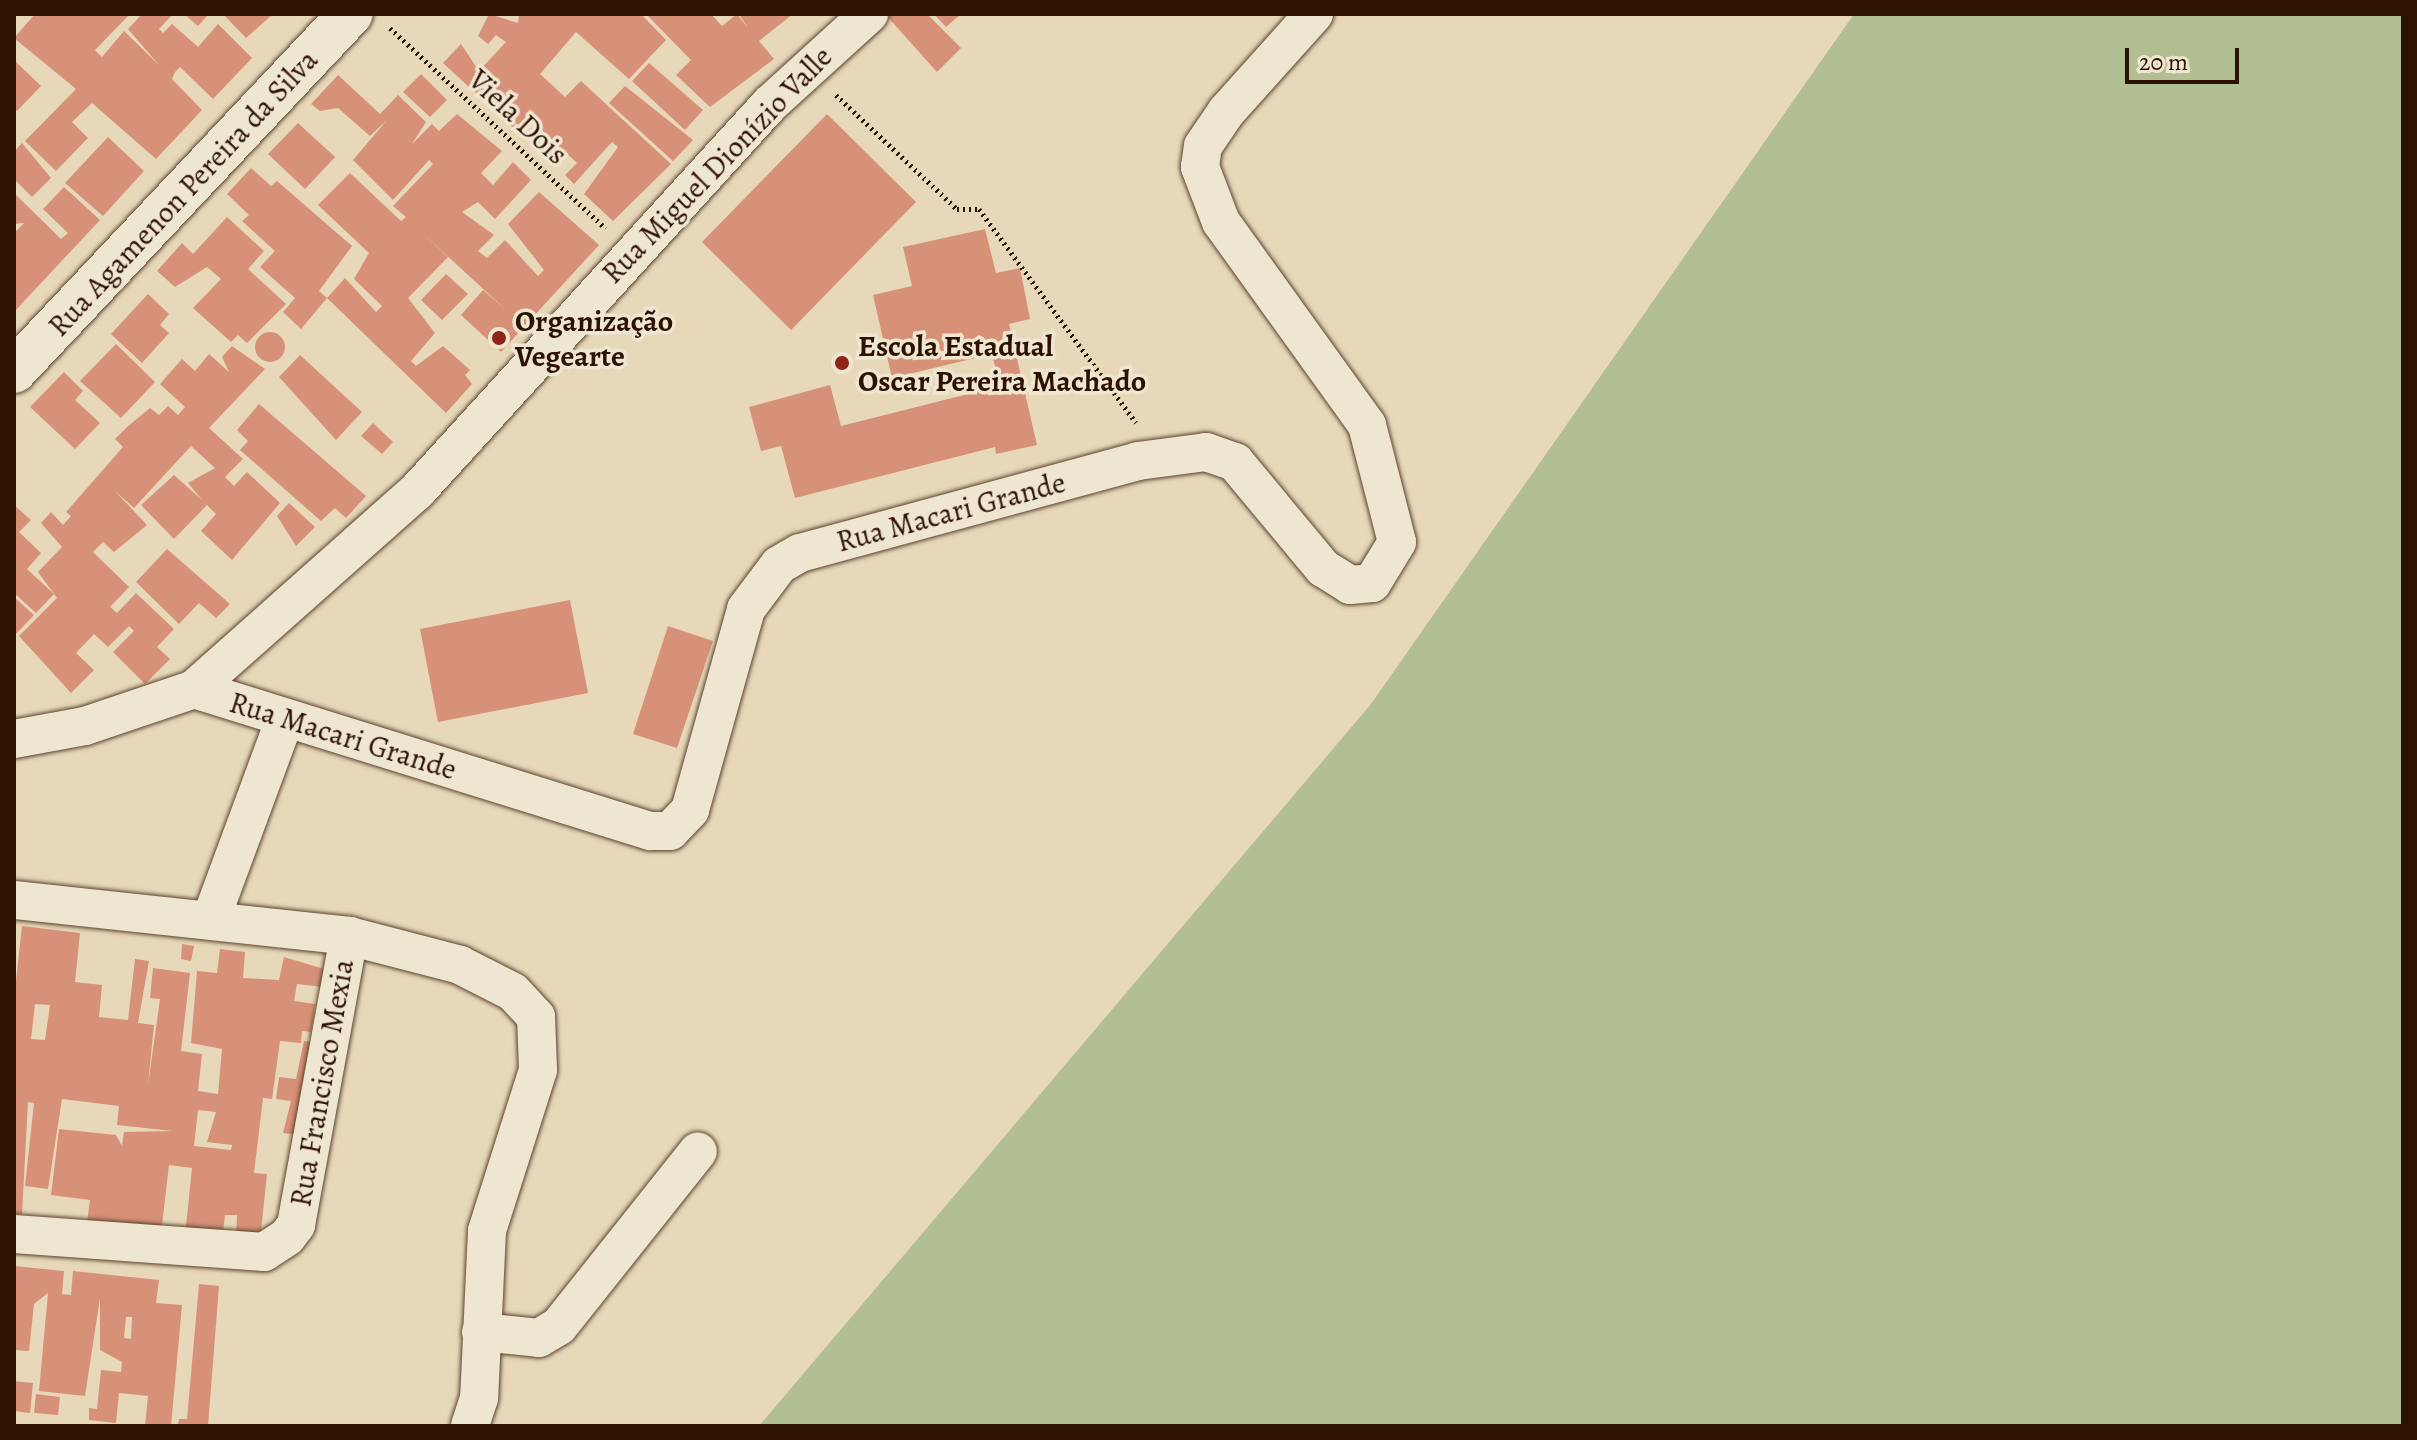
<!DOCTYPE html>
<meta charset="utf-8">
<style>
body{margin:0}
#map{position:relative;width:2417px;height:1440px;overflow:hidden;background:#e7d8ba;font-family:Alegreya,serif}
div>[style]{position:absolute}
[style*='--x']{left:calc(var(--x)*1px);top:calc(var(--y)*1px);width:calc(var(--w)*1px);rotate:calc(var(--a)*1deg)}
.green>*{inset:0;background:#b2bf92}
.building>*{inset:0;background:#d79178}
.round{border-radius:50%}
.path>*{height:5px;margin-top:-2.5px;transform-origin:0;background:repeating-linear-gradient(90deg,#2e1200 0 2px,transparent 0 6px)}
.roads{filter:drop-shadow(0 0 2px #5c442e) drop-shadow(0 0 2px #5c442e)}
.street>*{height:38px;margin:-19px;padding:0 19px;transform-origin:19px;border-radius:19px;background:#efe6d2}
.secondary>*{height:44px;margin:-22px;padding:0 22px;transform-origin:22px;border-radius:22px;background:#efe6d2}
.dots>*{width:22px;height:22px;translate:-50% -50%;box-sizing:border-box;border:4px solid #efe6d2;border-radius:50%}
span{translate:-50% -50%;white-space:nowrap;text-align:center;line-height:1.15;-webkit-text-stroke:7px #efe6d2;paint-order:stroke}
.street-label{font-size:30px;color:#2e1200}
.poi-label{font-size:30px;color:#2e1200;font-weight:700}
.left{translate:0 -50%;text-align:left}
.frame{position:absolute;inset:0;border:16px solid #2e1200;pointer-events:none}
.scale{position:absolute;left:2125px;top:48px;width:114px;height:36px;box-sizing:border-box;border:4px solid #2e1200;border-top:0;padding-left:10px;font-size:24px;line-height:28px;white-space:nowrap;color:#2e1200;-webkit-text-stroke:6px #efe6d2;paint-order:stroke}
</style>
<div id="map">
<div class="green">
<i style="clip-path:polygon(1854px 14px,2403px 14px,2403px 1426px,759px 1426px,1371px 704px)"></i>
</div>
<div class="building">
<i style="clip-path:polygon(35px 14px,130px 14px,95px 50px,102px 57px,124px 31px,159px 65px,128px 29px,142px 14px,173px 14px,159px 29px,163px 33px,172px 24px,198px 47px,218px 24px,252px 58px,213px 99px,180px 67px,175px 72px,172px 79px,202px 110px,156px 159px,92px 103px,72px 122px,88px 138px,56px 171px,25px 141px,76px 89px,14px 38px)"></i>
<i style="clip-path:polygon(184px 14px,209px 14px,198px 26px)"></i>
<i style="clip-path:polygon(223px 14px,273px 14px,246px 38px)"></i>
<i style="clip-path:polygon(489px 14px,518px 23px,519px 14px,641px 14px,666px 40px,629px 79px,576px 32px,540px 74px,565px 97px,581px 81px,671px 164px,613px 221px,584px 194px,618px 147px,612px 142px,574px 184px,565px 175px,577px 163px,532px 121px,520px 134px,443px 63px,461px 44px,479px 71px,506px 42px,496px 35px,488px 44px,478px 36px)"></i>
<i style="clip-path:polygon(646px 14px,711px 14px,722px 26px,737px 14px,748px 28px,739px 14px,793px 14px,759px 41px,774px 59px,710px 107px,676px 75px,691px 60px)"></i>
<i style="clip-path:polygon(885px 14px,927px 14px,961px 48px,937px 72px)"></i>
<i style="clip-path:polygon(934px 14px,961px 14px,946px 27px)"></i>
<i style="clip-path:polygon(14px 60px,41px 86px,17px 111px,14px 108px)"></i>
<i style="clip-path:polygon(649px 63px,703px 110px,685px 130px,632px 81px)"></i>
<i style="clip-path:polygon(421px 74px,447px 100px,430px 117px,403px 92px)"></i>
<i style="clip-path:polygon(338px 75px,380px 114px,398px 95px,426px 122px,412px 144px,432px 124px,439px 131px,457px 114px,502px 151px,481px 173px,493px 185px,513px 162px,531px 180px,495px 219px,478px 202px,462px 212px,494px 235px,478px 251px,487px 258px,505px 240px,538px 276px,544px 270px,508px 224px,539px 192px,599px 245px,501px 352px,461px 315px,483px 290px,505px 309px,417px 228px,448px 257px,408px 298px,435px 333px,411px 361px,416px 366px,443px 346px,470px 370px,465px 375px,472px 384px,446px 413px,327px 298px,301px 329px,283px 312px,295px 298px,260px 267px,275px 251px,242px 221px,249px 215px,227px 194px,251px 168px,271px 186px,277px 181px,352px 246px,319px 291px,327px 298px,345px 278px,376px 312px,382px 306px,354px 279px,369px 253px,318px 205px,350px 173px,401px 221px,406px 217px,393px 206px,433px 164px,429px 160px,393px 200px,353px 160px,387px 120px,370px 136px,338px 108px,320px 111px,311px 104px)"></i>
<i style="clip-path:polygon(625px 86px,693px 140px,673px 161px,609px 103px)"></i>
<i style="clip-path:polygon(827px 114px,916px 202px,791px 330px,702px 242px)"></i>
<i style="clip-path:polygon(298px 123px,335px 157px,305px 189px,268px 154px)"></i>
<i style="clip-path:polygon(108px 137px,144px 171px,103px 216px,65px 183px)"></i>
<i style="clip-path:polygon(22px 143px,51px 178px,32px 197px,14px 179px,14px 152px)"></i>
<i style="clip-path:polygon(64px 187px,100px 220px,14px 312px,14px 233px,24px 223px,14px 224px,14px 193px,61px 239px,68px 233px,43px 209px)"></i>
<i style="clip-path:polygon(227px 217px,264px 251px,248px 269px,286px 304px,247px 343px,238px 335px,231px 342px,193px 308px,221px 279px,207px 267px,175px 287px,157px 271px,182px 243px,193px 254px)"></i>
<i style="clip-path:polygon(985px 229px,996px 273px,1020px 268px,1030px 319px,1009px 324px,1037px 445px,996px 454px,995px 447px,795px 498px,781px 446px,761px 451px,749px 407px,830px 385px,841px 426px,1000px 386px,992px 354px,892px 378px,873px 295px,912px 286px,903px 247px)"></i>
<i style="clip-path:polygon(446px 274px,468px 294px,442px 320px,421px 300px)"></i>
<i style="clip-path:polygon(148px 294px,169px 314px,160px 325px,169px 333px,142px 363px,111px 334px)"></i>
<i class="round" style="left:255px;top:332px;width:30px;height:30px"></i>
<i style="clip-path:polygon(116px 344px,155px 382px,121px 418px,80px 381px)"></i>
<i style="clip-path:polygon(232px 346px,265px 369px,209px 428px,243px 459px,225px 477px,234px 486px,247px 472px,280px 503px,232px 560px,201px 531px,216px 514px,207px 505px,174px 539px,141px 505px,174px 475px,202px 500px,188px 483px,215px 468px,191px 446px,134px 508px,114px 490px,147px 525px,114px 552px,103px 542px,93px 552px,129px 587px,110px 607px,117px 613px,136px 593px,174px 629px,157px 647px,170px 659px,145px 684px,113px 652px,134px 631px,129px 626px,108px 647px,94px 634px,76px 653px,94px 670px,71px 693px,19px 636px,57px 598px,38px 572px,62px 547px,41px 523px,51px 512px,63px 525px,71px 516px,66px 512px,123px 447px,115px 439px,127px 427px,150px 408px,159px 415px,168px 406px,178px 415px,185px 407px,160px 384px,182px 359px,195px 371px,209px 354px,229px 372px,222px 357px)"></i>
<i style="clip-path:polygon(300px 355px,362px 412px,336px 440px,279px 377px)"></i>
<i style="clip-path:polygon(64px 372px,83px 391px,75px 400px,100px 423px,75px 449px,30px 407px)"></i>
<i style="clip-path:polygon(259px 404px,366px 496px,346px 518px,335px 508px,321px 521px,240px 450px,248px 441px,237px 430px)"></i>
<i style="clip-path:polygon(373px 423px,393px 442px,382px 454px,361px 436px)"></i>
<i style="clip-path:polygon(289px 503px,315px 527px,296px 546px,277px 516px)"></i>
<i style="clip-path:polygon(14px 505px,31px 520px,19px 532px,41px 553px,27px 569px,54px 594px,36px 613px,14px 593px)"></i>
<i style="clip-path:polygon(167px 549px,230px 604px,216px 618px,199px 603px,179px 624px,136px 582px)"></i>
<i style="clip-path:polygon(14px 597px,34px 615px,14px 636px)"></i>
<i style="clip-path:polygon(570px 600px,588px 693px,438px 722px,420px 629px)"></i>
<i style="clip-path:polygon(668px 626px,713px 641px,677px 748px,633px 734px)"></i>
<i style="clip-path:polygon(evenodd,22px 926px,80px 933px,75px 982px,102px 985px,99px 1017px,128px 1020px,135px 959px,149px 961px,138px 1023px,154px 1025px,148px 1085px,160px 999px,150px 998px,153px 968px,190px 973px,181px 1051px,202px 1054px,198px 1091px,218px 1094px,222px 1049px,191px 1043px,197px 971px,217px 973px,220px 949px,245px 952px,243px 978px,279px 980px,284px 957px,324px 969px,323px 987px,297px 984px,294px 1001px,315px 1004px,311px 1032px,302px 1031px,301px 1043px,280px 1041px,272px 1099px,263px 1098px,254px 1173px,267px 1174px,261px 1231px,236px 1237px,237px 1215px,225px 1215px,222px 1240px,185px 1236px,192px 1168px,169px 1165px,161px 1234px,87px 1222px,90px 1200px,51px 1195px,59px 1129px,116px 1135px,122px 1146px,124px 1132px,173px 1131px,117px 1125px,119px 1106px,62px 1099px,48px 1189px,25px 1186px,34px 1103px,28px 1102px,22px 1214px,14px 1214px,14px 999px,22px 926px,35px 1004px,50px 1005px,45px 1040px,31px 1039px,35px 1004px,22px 926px,198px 1110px,216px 1112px,207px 1142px,232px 1145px,231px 1150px,194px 1146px,198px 1110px)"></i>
<i style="clip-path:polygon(182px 944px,194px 946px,191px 961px,181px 959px)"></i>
<i style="clip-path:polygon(304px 1041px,317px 1043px,300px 1135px,283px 1133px,291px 1101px,276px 1099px,279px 1077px,296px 1079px)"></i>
<i style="clip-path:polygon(evenodd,14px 1266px,64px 1271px,62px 1294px,71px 1295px,73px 1271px,159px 1280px,156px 1303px,182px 1305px,171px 1426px,145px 1426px,148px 1396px,119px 1393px,116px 1423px,89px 1420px,89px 1408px,97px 1409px,101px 1370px,121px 1372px,122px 1362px,100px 1350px,100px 1298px,85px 1396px,39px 1391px,48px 1293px,34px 1304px,29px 1351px,14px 1350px,14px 1266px,126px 1317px,132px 1317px,131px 1339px,124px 1338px,126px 1317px)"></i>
<i style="clip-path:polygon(199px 1284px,219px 1286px,208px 1426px,178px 1426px,179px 1419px,187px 1419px)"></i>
<i style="clip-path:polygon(14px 1381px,33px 1383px,30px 1413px,14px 1411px)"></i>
<i style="clip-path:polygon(36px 1394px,60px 1397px,58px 1415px,34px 1413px)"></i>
</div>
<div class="path">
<i style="--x:390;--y:28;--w:294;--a:42.9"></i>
<i style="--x:836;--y:95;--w:166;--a:43.3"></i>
<i style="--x:957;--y:209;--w:22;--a:0"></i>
<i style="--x:979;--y:209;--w:265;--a:53.7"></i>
</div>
<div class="roads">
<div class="street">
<i style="--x:194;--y:689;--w:300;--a:-41.6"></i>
<i style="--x:418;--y:490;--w:522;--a:-47.64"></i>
<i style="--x:770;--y:104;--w:134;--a:-42.3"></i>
<i style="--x:14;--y:739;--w:72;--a:-10.4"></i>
<i style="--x:85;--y:726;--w:115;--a:-18.7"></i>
<i style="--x:194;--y:689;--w:478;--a:17.3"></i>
<i style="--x:650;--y:831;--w:20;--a:0"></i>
<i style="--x:670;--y:831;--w:29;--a:-46"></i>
<i style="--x:690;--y:810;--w:209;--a:-74.4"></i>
<i style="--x:746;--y:609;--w:55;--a:-53.1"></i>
<i style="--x:779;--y:565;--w:24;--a:-30"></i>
<i style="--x:800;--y:553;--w:350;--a:-15.2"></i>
<i style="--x:1138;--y:461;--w:69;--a:-7.5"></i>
<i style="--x:1206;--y:452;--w:31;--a:19"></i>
<i style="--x:1235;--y:462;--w:138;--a:50.3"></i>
<i style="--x:1323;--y:568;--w:32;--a:32"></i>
<i style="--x:1350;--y:585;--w:22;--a:-5"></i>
<i style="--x:1372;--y:583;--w:48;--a:-58.6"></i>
<i style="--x:1397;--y:542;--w:121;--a:-104.4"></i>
<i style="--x:1367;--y:425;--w:250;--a:-125.7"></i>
<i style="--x:1221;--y:222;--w:59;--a:-110.9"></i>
<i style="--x:1200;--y:167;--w:21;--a:-82"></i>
<i style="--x:1203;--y:146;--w:41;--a:-55.9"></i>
<i style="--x:1226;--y:112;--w:132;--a:-48.1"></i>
<i style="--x:14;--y:900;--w:337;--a:6.1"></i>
<i style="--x:349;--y:936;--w:115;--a:14.6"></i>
<i style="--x:460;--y:965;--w:59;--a:27"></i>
<i style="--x:513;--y:992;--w:34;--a:47"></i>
<i style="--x:536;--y:1017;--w:53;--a:87.8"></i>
<i style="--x:538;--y:1070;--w:169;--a:107.6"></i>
<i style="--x:487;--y:1231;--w:167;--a:92.7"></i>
<i style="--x:479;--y:1398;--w:29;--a:108"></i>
<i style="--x:212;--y:916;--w:210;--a:-69.7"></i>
<i style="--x:14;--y:1234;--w:251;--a:4.1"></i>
<i style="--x:264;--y:1252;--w:27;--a:-33"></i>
<i style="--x:287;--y:1237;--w:15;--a:-53"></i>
<i style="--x:296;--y:1225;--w:294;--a:-79.6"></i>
<i style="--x:481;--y:1332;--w:58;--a:5.9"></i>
<i style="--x:539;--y:1338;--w:23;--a:-31"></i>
<i style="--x:559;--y:1326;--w:223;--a:-51.5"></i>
</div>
<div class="secondary">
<i style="--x:14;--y:371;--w:491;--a:-46.7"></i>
</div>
</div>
<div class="dots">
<i style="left:499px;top:338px;background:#8f2418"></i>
<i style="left:842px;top:363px;background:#8f2418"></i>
</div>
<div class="street-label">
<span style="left:518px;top:117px;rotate:43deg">Viela Dois</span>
<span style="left:717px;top:165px;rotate:-46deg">Rua Miguel Dionízio Valle</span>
<span style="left:183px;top:193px;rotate:-47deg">Rua Agamenon Pereira da Silva</span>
<span style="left:951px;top:512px;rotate:-15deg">Rua Macari Grande</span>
<span style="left:343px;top:736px;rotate:17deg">Rua Macari Grande</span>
<span style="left:322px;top:1083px;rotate:-80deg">Rua Francisco Mexia</span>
</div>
<div class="poi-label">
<span class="left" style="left:515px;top:338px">Organização<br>Vegearte</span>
<span class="left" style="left:858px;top:363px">Escola Estadual<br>Oscar Pereira Machado</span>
</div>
<div class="frame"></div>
<div class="scale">20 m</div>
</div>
